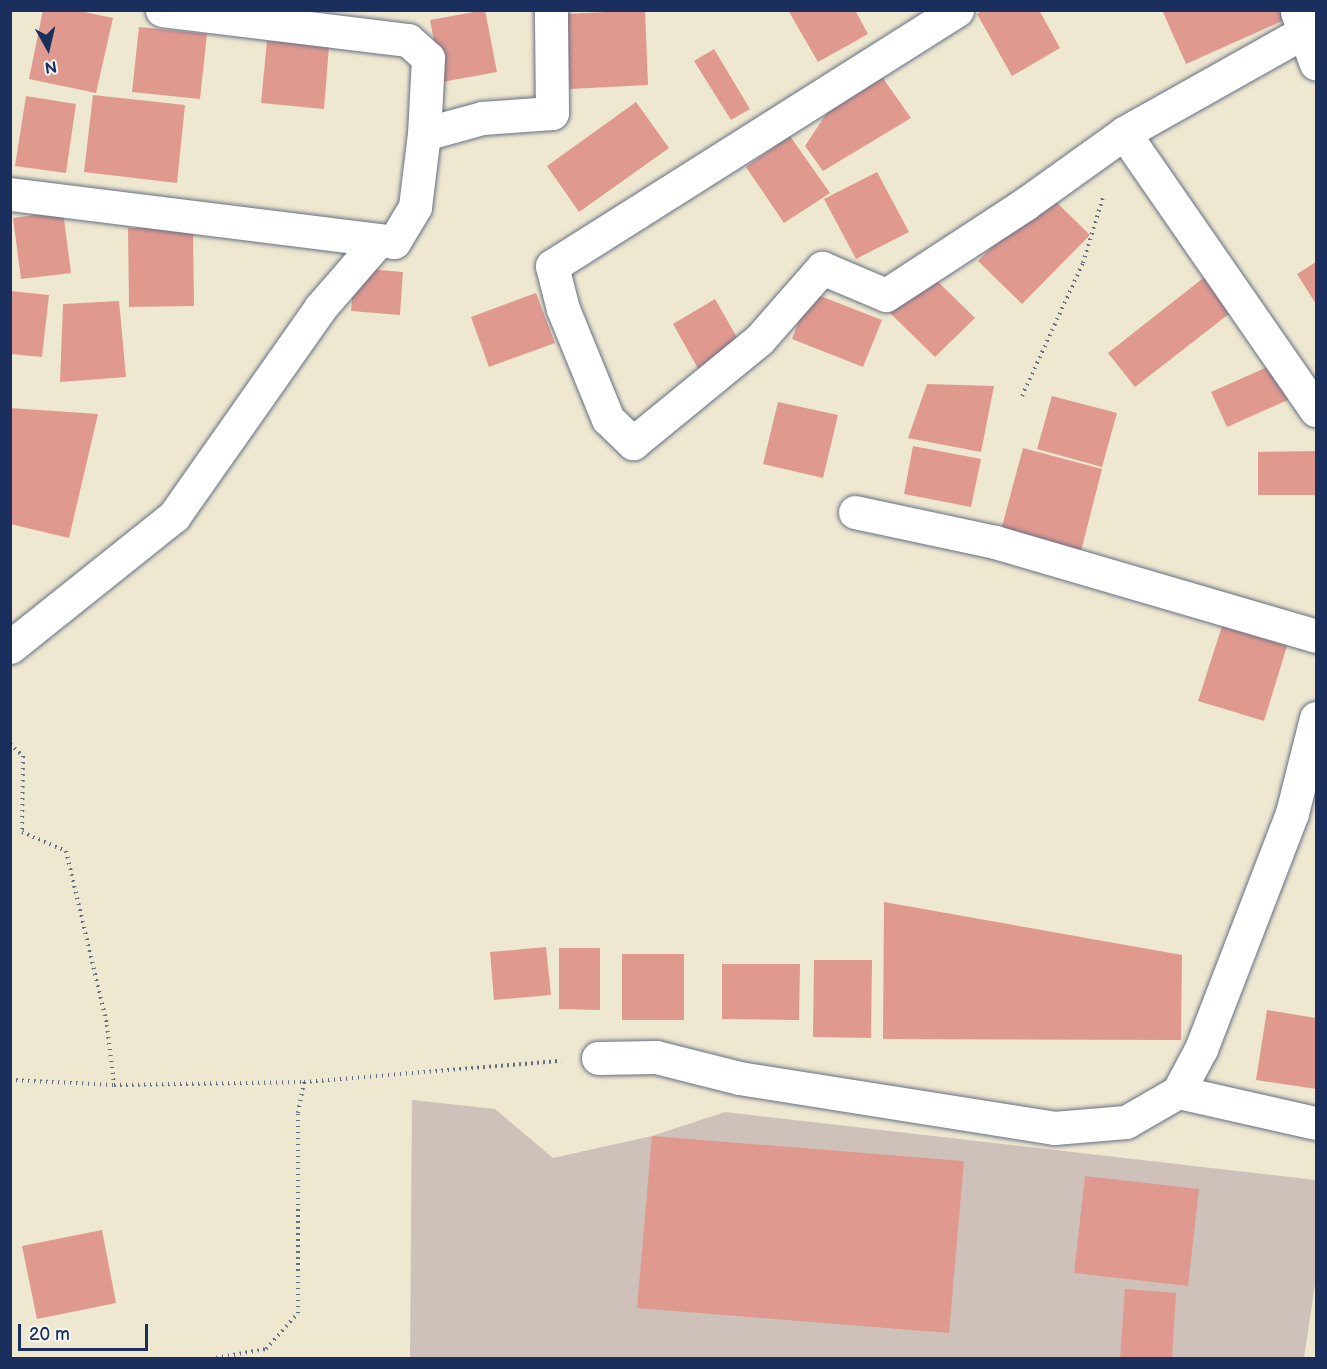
<!DOCTYPE html>
<style>
body{margin:0}
#map{position:relative;width:1327px;height:1369px;overflow:hidden;background:#efe8d0;font-family:"Balsamiq Sans",sans-serif}
div>[style]{position:absolute}
[style*='--x']{left:calc(var(--x)*1px);top:calc(var(--y)*1px);width:calc(var(--w)*1px);rotate:calc(var(--a)*1deg)}
.industrial>*{inset:0;background:#cec1ba}
.building>*{inset:0;background:#e0998f}
.path>*{height:4px;margin-top:-2px;transform-origin:0;background:repeating-linear-gradient(90deg,#657086 0 1.5px,transparent 0 6px)}
.roads{filter:drop-shadow(0 0 2px #657086) drop-shadow(0 0 2px #657086)}
.minor>*{height:33px;margin:-16.5px;padding:0 16.5px;transform-origin:16.5px;border-radius:16.5px;background:#fff}
span{translate:-50% -50%;white-space:nowrap;text-align:center;line-height:1.15;-webkit-text-stroke:4.5px #f6f6f2;paint-order:stroke}
.frame{position:absolute;inset:0;border:12px solid #1b2f5e;pointer-events:none}
.north{position:absolute;left:18px;top:18px;width:60px;height:60px;-webkit-text-stroke:4px #f6f6f2;paint-order:stroke;rotate:172deg;font-size:16px;font-weight:700;line-height:24px;text-align:center;color:#1b2f5e}
.north::after{content:'';display:block;margin:auto;width:21px;height:27px;background:#1b2f5e;clip-path:polygon(50% 0,100% 100%,50% 72%,0 100%)}
.scale{position:absolute;left:18px;top:1324px;width:130px;height:27px;box-sizing:border-box;border:3px solid #1b2f5e;border-top:0;padding-left:8px;font-size:18px;line-height:21px;white-space:nowrap;color:#1b2f5e;-webkit-text-stroke:4px #f6f6f2;paint-order:stroke}
</style>
<div id="map">
<div class="industrial">
<i style="clip-path:polygon(412px 1100px,495px 1109px,553px 1158px,652px 1136px,725px 1112px,1316px 1180px,1316px 1278px,1304px 1358px,410px 1358px)"></i>
</div>
<div class="building">
<i style="clip-path:polygon(43px 10px,75px 10px,113px 18px,96px 93px,29px 79px)"></i>
<i style="clip-path:polygon(485px 10px,497px 72px,442px 82px,430px 20px)"></i>
<i style="clip-path:polygon(645px 10px,648px 85px,570px 89px,566px 14px)"></i>
<i style="clip-path:polygon(788px 10px,855px 10px,868px 34px,818px 62px)"></i>
<i style="clip-path:polygon(983px 10px,1039px 10px,1060px 48px,1012px 76px,977px 14px)"></i>
<i style="clip-path:polygon(1162px 10px,1287px 10px,1291px 17px,1186px 64px)"></i>
<i style="clip-path:polygon(139px 27px,207px 34px,200px 99px,132px 92px)"></i>
<i style="clip-path:polygon(267px 41px,329px 46px,324px 109px,261px 103px)"></i>
<i style="clip-path:polygon(714px 49px,750px 109px,731px 120px,694px 61px)"></i>
<i style="clip-path:polygon(873px 64px,911px 118px,823px 171px,805px 146px,834px 102px)"></i>
<i style="clip-path:polygon(93px 95px,185px 105px,177px 183px,84px 172px)"></i>
<i style="clip-path:polygon(26px 96px,76px 104px,66px 173px,15px 166px)"></i>
<i style="clip-path:polygon(636px 102px,669px 148px,579px 212px,547px 166px)"></i>
<i style="clip-path:polygon(790px 136px,830px 193px,784px 223px,746px 167px)"></i>
<i style="clip-path:polygon(877px 172px,909px 232px,856px 259px,824px 199px)"></i>
<i style="clip-path:polygon(1046px 192px,1090px 235px,1022px 304px,978px 261px)"></i>
<i style="clip-path:polygon(63px 211px,71px 273px,21px 279px,13px 218px)"></i>
<i style="clip-path:polygon(193px 227px,194px 306px,129px 307px,128px 228px)"></i>
<i style="clip-path:polygon(1316px 262px,1316px 304px,1297px 274px)"></i>
<i style="clip-path:polygon(355px 268px,403px 272px,400px 315px,351px 311px)"></i>
<i style="clip-path:polygon(928px 272px,975px 318px,935px 357px,889px 312px)"></i>
<i style="clip-path:polygon(1207px 275px,1234px 310px,1135px 387px,1108px 353px)"></i>
<i style="clip-path:polygon(10px 291px,49px 295px,42px 357px,10px 354px)"></i>
<i style="clip-path:polygon(810px 292px,882px 320px,863px 367px,792px 339px)"></i>
<i style="clip-path:polygon(536px 293px,555px 343px,489px 367px,471px 317px)"></i>
<i style="clip-path:polygon(715px 299px,743px 348px,700px 372px,673px 324px)"></i>
<i style="clip-path:polygon(119px 301px,126px 377px,60px 382px,63px 304px)"></i>
<i style="clip-path:polygon(1274px 364px,1290px 399px,1227px 427px,1211px 392px)"></i>
<i style="clip-path:polygon(927px 384px,994px 386px,981px 452px,908px 438px)"></i>
<i style="clip-path:polygon(1052px 396px,1117px 413px,1102px 467px,1037px 449px)"></i>
<i style="clip-path:polygon(778px 402px,838px 415px,823px 478px,763px 464px)"></i>
<i style="clip-path:polygon(10px 408px,98px 414px,69px 538px,10px 524px)"></i>
<i style="clip-path:polygon(913px 446px,981px 459px,971px 507px,904px 494px)"></i>
<i style="clip-path:polygon(1023px 448px,1102px 469px,1080px 555px,1000px 534px)"></i>
<i style="clip-path:polygon(1316px 451px,1316px 495px,1258px 495px,1258px 452px)"></i>
<i style="clip-path:polygon(1222px 626px,1287px 646px,1264px 721px,1198px 701px)"></i>
<i style="clip-path:polygon(884px 902px,1182px 955px,1181px 1040px,883px 1039px)"></i>
<i style="clip-path:polygon(546px 947px,551px 995px,494px 1000px,490px 952px)"></i>
<i style="clip-path:polygon(559px 948px,600px 948px,600px 1010px,559px 1009px)"></i>
<i style="clip-path:polygon(622px 954px,684px 954px,684px 1020px,622px 1020px)"></i>
<i style="clip-path:polygon(814px 960px,872px 960px,871px 1038px,813px 1037px)"></i>
<i style="clip-path:polygon(722px 964px,800px 964px,799px 1020px,722px 1019px)"></i>
<i style="clip-path:polygon(1267px 1010px,1316px 1018px,1316px 1089px,1256px 1080px)"></i>
<i style="clip-path:polygon(652px 1136px,964px 1161px,949px 1333px,637px 1308px)"></i>
<i style="clip-path:polygon(1085px 1176px,1199px 1189px,1188px 1286px,1074px 1273px)"></i>
<i style="clip-path:polygon(102px 1230px,116px 1303px,37px 1319px,22px 1246px)"></i>
<i style="clip-path:polygon(1125px 1289px,1176px 1293px,1172px 1358px,1120px 1358px)"></i>
</div>
<div class="path">
<i style="--x:1022;--y:396;--w:146;--a:-65.4"></i>
<i style="--x:1083;--y:263;--w:69;--a:-73.1"></i>
<i style="--x:10;--y:744;--w:18;--a:43"></i>
<i style="--x:23;--y:756;--w:76;--a:90.8"></i>
<i style="--x:22;--y:832;--w:48;--a:23.4"></i>
<i style="--x:66;--y:851;--w:179;--a:76.7"></i>
<i style="--x:107;--y:1025;--w:60;--a:83.3"></i>
<i style="--x:10;--y:1080;--w:104;--a:2.8"></i>
<i style="--x:114;--y:1085;--w:190;--a:-0.9"></i>
<i style="--x:304;--y:1082;--w:258;--a:-4.7"></i>
<i style="--x:216;--y:1358;--w:51;--a:-10.2"></i>
<i style="--x:266;--y:1349;--w:48;--a:-48.4"></i>
<i style="--x:298;--y:1313;--w:200;--a:-90"></i>
<i style="--x:298;--y:1113;--w:32;--a:-79"></i>
</div>
<div class="roads">
<div class="minor">
<i style="--x:162;--y:10;--w:248;--a:7"></i>
<i style="--x:408;--y:40;--w:27;--a:42"></i>
<i style="--x:428;--y:58;--w:76;--a:93"></i>
<i style="--x:957;--y:10;--w:479;--a:147.7"></i>
<i style="--x:552;--y:266;--w:44;--a:75.7"></i>
<i style="--x:563;--y:309;--w:119;--a:67.8"></i>
<i style="--x:608;--y:419;--w:35;--a:44"></i>
<i style="--x:633;--y:443;--w:163;--a:-39.3"></i>
<i style="--x:759;--y:340;--w:96;--a:-48.8"></i>
<i style="--x:822;--y:268;--w:69;--a:22.9"></i>
<i style="--x:886;--y:295;--w:166;--a:-33.2"></i>
<i style="--x:1025;--y:204;--w:122;--a:-35.6"></i>
<i style="--x:1124;--y:133;--w:206;--a:-29.3"></i>
<i style="--x:1297;--y:12;--w:55;--a:69.9"></i>
<i style="--x:1124;--y:133;--w:337;--a:55.3"></i>
<i style="--x:10;--y:194;--w:387;--a:7.1"></i>
<i style="--x:394;--y:242;--w:41;--a:-59"></i>
<i style="--x:415;--y:207;--w:74;--a:-83"></i>
<i style="--x:424;--y:134;--w:60;--a:-15.4"></i>
<i style="--x:482;--y:118;--w:70;--a:-4.1"></i>
<i style="--x:552;--y:113;--w:103;--a:-90.6"></i>
<i style="--x:855;--y:512;--w:143;--a:12.1"></i>
<i style="--x:995;--y:542;--w:334;--a:16.3"></i>
<i style="--x:10;--y:647;--w:210;--a:-38.6"></i>
<i style="--x:174;--y:516;--w:254;--a:-54.9"></i>
<i style="--x:320;--y:308;--w:89;--a:-49.1"></i>
<i style="--x:598;--y:1058;--w:58;--a:-1"></i>
<i style="--x:656;--y:1057;--w:86;--a:14.2"></i>
<i style="--x:739;--y:1078;--w:319;--a:9"></i>
<i style="--x:1054;--y:1128;--w:72;--a:-4.8"></i>
<i style="--x:1126;--y:1122;--w:60;--a:-30"></i>
<i style="--x:1178;--y:1092;--w:49;--a:-61.9"></i>
<i style="--x:1201;--y:1049;--w:253;--a:-68.9"></i>
<i style="--x:1292;--y:813;--w:98;--a:-75.8"></i>
<i style="--x:1178;--y:1092;--w:141;--a:12.7"></i>
</div>
</div>
<div class="frame"></div>
<div class="north">N</div>
<div class="scale">20 m</div>
</div>
